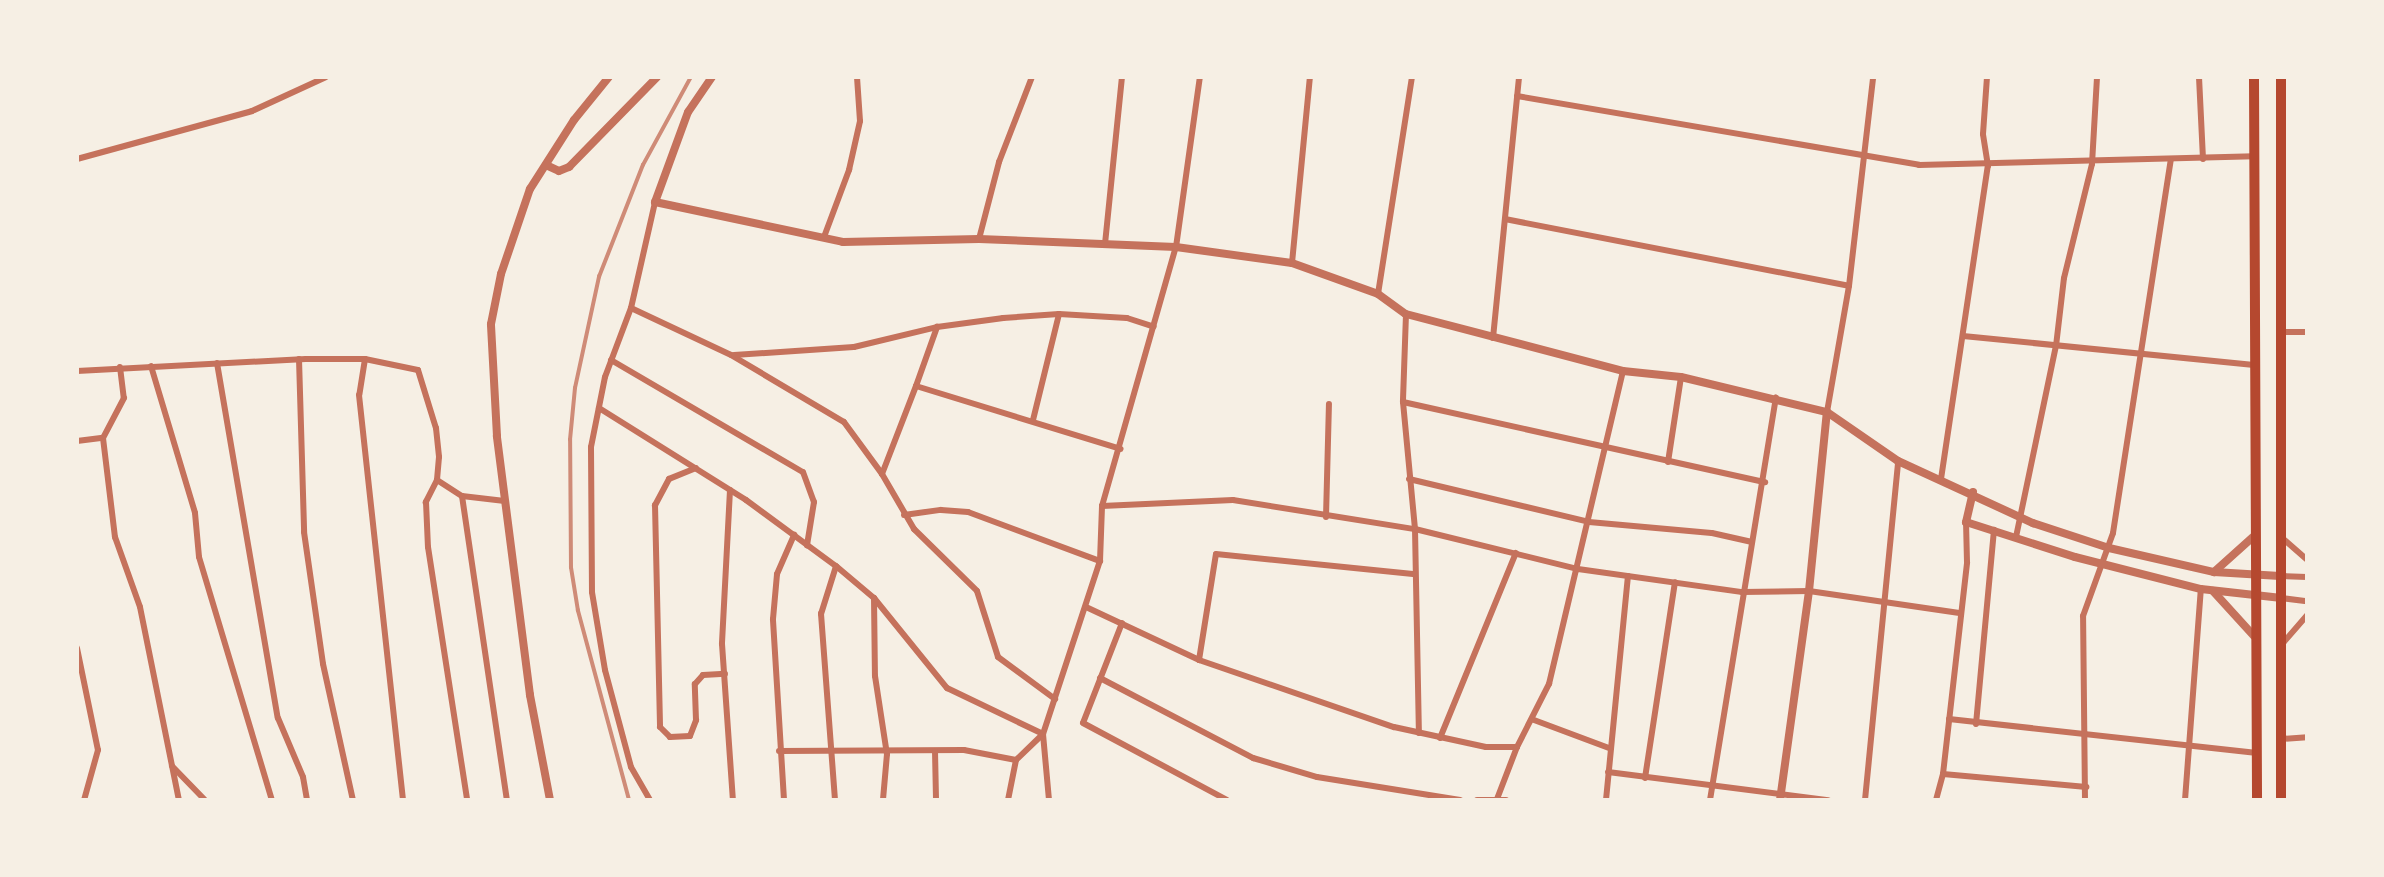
<!DOCTYPE html>
<style>
body{margin:0}
#map{position:relative;width:2384px;height:877px;overflow:hidden;background:#f6efe4;font-family:"Alegreya Sans",sans-serif}
div>[style]{position:absolute}
[style*='--x']{left:calc(var(--x)*1px);top:calc(var(--y)*1px);width:calc(var(--w)*1px);rotate:calc(var(--a)*1deg)}
.minor>*{height:6px;margin:-3px;padding:0 3px;transform-origin:3px;border-radius:3px;background:#c5725c}
.tertiary>*{height:8px;margin:-4px;padding:0 4px;transform-origin:4px;border-radius:4px;background:#c5725c}
.trunk>*{height:10px;margin:-5px;padding:0 5px;transform-origin:5px;border-radius:5px;background:#b5482f}
.rail>*{height:3.5px;margin:-1.75px;padding:0 1.75px;transform-origin:1.75px;border-radius:1.75px;background:#cf8b77}
span{translate:-50% -50%;white-space:nowrap;text-align:center;line-height:1.15;-webkit-text-stroke:7px #f6efe4;paint-order:stroke}
.frame{position:absolute;inset:0;border:79px solid #f6efe4;pointer-events:none}
</style>
<div id="map">
<div class="minor">
<i style="--x:2199;--y:77;--w:82;--a:87.2"></i>
<i style="--x:1517;--y:96;--w:408;--a:9.7"></i>
<i style="--x:1919;--y:165;--w:335;--a:-1.5"></i>
<i style="--x:77;--y:159;--w:181;--a:-15.3"></i>
<i style="--x:252;--y:111;--w:81;--a:-24.7"></i>
<i style="--x:1505;--y:219;--w:350;--a:11"></i>
<i style="--x:824;--y:237;--w:72;--a:-69.5"></i>
<i style="--x:849;--y:170;--w:50;--a:-77.3"></i>
<i style="--x:860;--y:121;--w:44;--a:-93.9"></i>
<i style="--x:979;--y:239;--w:80;--a:-75.4"></i>
<i style="--x:999;--y:162;--w:91;--a:-68.8"></i>
<i style="--x:1105;--y:244;--w:168;--a:-84.2"></i>
<i style="--x:1292;--y:263;--w:187;--a:-84.5"></i>
<i style="--x:1378;--y:294;--w:220;--a:-81.1"></i>
<i style="--x:631;--y:308;--w:110;--a:25.2"></i>
<i style="--x:731;--y:355;--w:131;--a:30.7"></i>
<i style="--x:844;--y:422;--w:64;--a:53.8"></i>
<i style="--x:882;--y:474;--w:64;--a:59.8"></i>
<i style="--x:914;--y:529;--w:88;--a:44.5"></i>
<i style="--x:977;--y:591;--w:69;--a:72.3"></i>
<i style="--x:998;--y:657;--w:71;--a:36.4"></i>
<i style="--x:1406;--y:314;--w:88;--a:92"></i>
<i style="--x:1403;--y:402;--w:128;--a:84.6"></i>
<i style="--x:1415;--y:529;--w:204;--a:88.9"></i>
<i style="--x:2282;--y:332;--w:25;--a:0"></i>
<i style="--x:1963;--y:336;--w:290;--a:5.7"></i>
<i style="--x:1493;--y:338;--w:262;--a:-84.3"></i>
<i style="--x:734;--y:355;--w:120;--a:-3.8"></i>
<i style="--x:854;--y:347;--w:85;--a:-13.5"></i>
<i style="--x:937;--y:327;--w:67;--a:-7.8"></i>
<i style="--x:1003;--y:318;--w:56;--a:-4.1"></i>
<i style="--x:1059;--y:314;--w:68;--a:3.4"></i>
<i style="--x:1127;--y:318;--w:28;--a:18"></i>
<i style="--x:299;--y:359;--w:173;--a:88.3"></i>
<i style="--x:304;--y:532;--w:133;--a:81.8"></i>
<i style="--x:323;--y:664;--w:139;--a:77.6"></i>
<i style="--x:365;--y:359;--w:36;--a:99"></i>
<i style="--x:359;--y:395;--w:407;--a:83.8"></i>
<i style="--x:611;--y:360;--w:222;--a:30.3"></i>
<i style="--x:803;--y:472;--w:32;--a:70"></i>
<i style="--x:814;--y:502;--w:44;--a:99.2"></i>
<i style="--x:217;--y:363;--w:360;--a:80.3"></i>
<i style="--x:278;--y:718;--w:64;--a:67"></i>
<i style="--x:303;--y:777;--w:23;--a:80"></i>
<i style="--x:151;--y:366;--w:153;--a:73.3"></i>
<i style="--x:195;--y:513;--w:44;--a:84.8"></i>
<i style="--x:199;--y:557;--w:254;--a:73.3"></i>
<i style="--x:120;--y:367;--w:31;--a:83"></i>
<i style="--x:124;--y:398;--w:45;--a:117.7"></i>
<i style="--x:103;--y:438;--w:100;--a:83.1"></i>
<i style="--x:115;--y:537;--w:74;--a:70.3"></i>
<i style="--x:140;--y:607;--w:197;--a:78.6"></i>
<i style="--x:77;--y:371;--w:229;--a:-3"></i>
<i style="--x:306;--y:359;--w:59;--a:0"></i>
<i style="--x:365;--y:359;--w:54;--a:11.7"></i>
<i style="--x:418;--y:370;--w:61;--a:72.8"></i>
<i style="--x:436;--y:428;--w:29;--a:84"></i>
<i style="--x:439;--y:457;--w:23;--a:95"></i>
<i style="--x:437;--y:480;--w:25;--a:117"></i>
<i style="--x:426;--y:502;--w:45;--a:87.5"></i>
<i style="--x:428;--y:547;--w:256;--a:81.2"></i>
<i style="--x:916;--y:386;--w:63;--a:-70.4"></i>
<i style="--x:1403;--y:402;--w:371;--a:12.5"></i>
<i style="--x:599;--y:408;--w:173;--a:32"></i>
<i style="--x:746;--y:500;--w:112;--a:36.3"></i>
<i style="--x:836;--y:566;--w:50;--a:40.1"></i>
<i style="--x:874;--y:598;--w:116;--a:51"></i>
<i style="--x:947;--y:688;--w:106;--a:25.6"></i>
<i style="--x:1043;--y:734;--w:37;--a:136"></i>
<i style="--x:1016;--y:760;--w:41;--a:101.3"></i>
<i style="--x:1827;--y:412;--w:128;--a:-80.1"></i>
<i style="--x:1849;--y:286;--w:210;--a:-83.4"></i>
<i style="--x:1033;--y:420;--w:109;--a:-76.2"></i>
<i style="--x:77;--y:441;--w:26;--a:-7"></i>
<i style="--x:1668;--y:462;--w:86;--a:-81.3"></i>
<i style="--x:696;--y:468;--w:29;--a:158"></i>
<i style="--x:669;--y:479;--w:30;--a:118"></i>
<i style="--x:655;--y:505;--w:222;--a:88.7"></i>
<i style="--x:660;--y:727;--w:14;--a:45"></i>
<i style="--x:670;--y:737;--w:20;--a:-3"></i>
<i style="--x:690;--y:736;--w:17;--a:-69"></i>
<i style="--x:696;--y:720;--w:36;--a:-92"></i>
<i style="--x:695;--y:684;--w:12;--a:-48"></i>
<i style="--x:703;--y:675;--w:22;--a:-3"></i>
<i style="--x:882;--y:474;--w:94;--a:-68.9"></i>
<i style="--x:916;--y:386;--w:214;--a:17.1"></i>
<i style="--x:1409;--y:479;--w:185;--a:13.4"></i>
<i style="--x:1589;--y:522;--w:123;--a:5.1"></i>
<i style="--x:1712;--y:533;--w:41;--a:12.7"></i>
<i style="--x:1941;--y:479;--w:317;--a:-81.5"></i>
<i style="--x:1988;--y:166;--w:32;--a:-99"></i>
<i style="--x:1983;--y:134;--w:57;--a:-86"></i>
<i style="--x:437;--y:480;--w:30;--a:33"></i>
<i style="--x:462;--y:496;--w:43;--a:6.6"></i>
<i style="--x:730;--y:490;--w:154;--a:93"></i>
<i style="--x:722;--y:644;--w:156;--a:86"></i>
<i style="--x:462;--y:496;--w:307;--a:81.6"></i>
<i style="--x:1102;--y:506;--w:131;--a:-2.6"></i>
<i style="--x:1233;--y:500;--w:184;--a:9.1"></i>
<i style="--x:1415;--y:529;--w:168;--a:13.8"></i>
<i style="--x:1578;--y:569;--w:166;--a:8"></i>
<i style="--x:1742;--y:592;--w:67;--a:-0.9"></i>
<i style="--x:1809;--y:591;--w:152;--a:8.3"></i>
<i style="--x:904;--y:515;--w:37;--a:-8"></i>
<i style="--x:941;--y:510;--w:27;--a:4"></i>
<i style="--x:968;--y:512;--w:141;--a:20.4"></i>
<i style="--x:1326;--y:517;--w:113;--a:-88.5"></i>
<i style="--x:2016;--y:537;--w:195;--a:-78.2"></i>
<i style="--x:2056;--y:346;--w:68;--a:-83.3"></i>
<i style="--x:2064;--y:278;--w:117;--a:-76.2"></i>
<i style="--x:2092;--y:164;--w:87;--a:-86.7"></i>
<i style="--x:2281;--y:537;--w:35;--a:41"></i>
<i style="--x:2281;--y:576;--w:26;--a:2"></i>
<i style="--x:874;--y:598;--w:78;--a:89.3"></i>
<i style="--x:875;--y:676;--w:79;--a:81.3"></i>
<i style="--x:887;--y:754;--w:46;--a:95"></i>
<i style="--x:2281;--y:598;--w:26;--a:7"></i>
<i style="--x:1086;--y:607;--w:125;--a:25.1"></i>
<i style="--x:1199;--y:660;--w:206;--a:19"></i>
<i style="--x:1394;--y:727;--w:94;--a:12.3"></i>
<i style="--x:1486;--y:747;--w:31;--a:0"></i>
<i style="--x:1517;--y:747;--w:71;--a:-63.1"></i>
<i style="--x:1549;--y:684;--w:322;--a:-76.7"></i>
<i style="--x:1122;--y:623;--w:107;--a:111.3"></i>
<i style="--x:1083;--y:723;--w:163;--a:28.1"></i>
<i style="--x:2283;--y:643;--w:37;--a:-49"></i>
<i style="--x:77;--y:648;--w:104;--a:78.4"></i>
<i style="--x:98;--y:750;--w:52;--a:105.6"></i>
<i style="--x:1199;--y:660;--w:107;--a:-80.9"></i>
<i style="--x:1216;--y:554;--w:198;--a:5.8"></i>
<i style="--x:1100;--y:678;--w:173;--a:27.6"></i>
<i style="--x:1253;--y:758;--w:67;--a:16.5"></i>
<i style="--x:1317;--y:777;--w:145;--a:9.1"></i>
<i style="--x:1949;--y:719;--w:310;--a:6.3"></i>
<i style="--x:1534;--y:720;--w:80;--a:20.5"></i>
<i style="--x:1976;--y:724;--w:195;--a:-84.7"></i>
<i style="--x:1440;--y:738;--w:200;--a:-67.7"></i>
<i style="--x:2281;--y:739;--w:26;--a:-4"></i>
<i style="--x:779;--y:751;--w:185;--a:-0.3"></i>
<i style="--x:964;--y:750;--w:53;--a:10.9"></i>
<i style="--x:935;--y:751;--w:49;--a:88.8"></i>
<i style="--x:172;--y:766;--w:47;--a:45.9"></i>
<i style="--x:1608;--y:772;--w:222;--a:7.3"></i>
<i style="--x:1943;--y:774;--w:213;--a:-83.5"></i>
<i style="--x:1967;--y:562;--w:40;--a:-91.4"></i>
<i style="--x:1645;--y:778;--w:198;--a:-81.3"></i>
<i style="--x:1497;--y:799;--w:56;--a:-69"></i>
<i style="--x:650;--y:800;--w:38;--a:-120"></i>
<i style="--x:631;--y:767;--w:100;--a:-105"></i>
<i style="--x:605;--y:670;--w:79;--a:-99.5"></i>
<i style="--x:592;--y:592;--w:145;--a:-90.4"></i>
<i style="--x:591;--y:447;--w:71;--a:-78.7"></i>
<i style="--x:605;--y:377;--w:74;--a:-69.4"></i>
<i style="--x:631;--y:308;--w:109;--a:-77.2"></i>
<i style="--x:784;--y:800;--w:181;--a:-93.5"></i>
<i style="--x:773;--y:619;--w:45;--a:-84.9"></i>
<i style="--x:777;--y:574;--w:43;--a:-66.4"></i>
<i style="--x:835;--y:800;--w:187;--a:-94.3"></i>
<i style="--x:821;--y:614;--w:50;--a:-72.6"></i>
<i style="--x:1049;--y:800;--w:66;--a:-95.2"></i>
<i style="--x:1043;--y:734;--w:182;--a:-71.8"></i>
<i style="--x:1100;--y:561;--w:55;--a:-87.9"></i>
<i style="--x:1102;--y:506;--w:269;--a:-74.1"></i>
<i style="--x:1176;--y:247;--w:172;--a:-82"></i>
<i style="--x:1477;--y:800;--w:29;--a:0"></i>
<i style="--x:1606;--y:800;--w:225;--a:-84.4"></i>
<i style="--x:1710;--y:800;--w:408;--a:-80.7"></i>
<i style="--x:1865;--y:800;--w:341;--a:-84.4"></i>
<i style="--x:1936;--y:800;--w:27;--a:-75"></i>
<i style="--x:1943;--y:774;--w:144;--a:5.2"></i>
<i style="--x:2085;--y:800;--w:184;--a:-90.6"></i>
<i style="--x:2083;--y:616;--w:88;--a:-70.1"></i>
<i style="--x:2113;--y:533;--w:377;--a:-81.2"></i>
<i style="--x:2185;--y:800;--w:212;--a:-85.7"></i>
</div>
<div class="tertiary">
<i style="--x:712;--y:77;--w:42;--a:124.4"></i>
<i style="--x:688;--y:112;--w:96;--a:110.1"></i>
<i style="--x:655;--y:202;--w:192;--a:12"></i>
<i style="--x:843;--y:242;--w:136;--a:-1.3"></i>
<i style="--x:979;--y:239;--w:197;--a:2.3"></i>
<i style="--x:1176;--y:247;--w:117;--a:7.9"></i>
<i style="--x:1292;--y:263;--w:91;--a:19.8"></i>
<i style="--x:1378;--y:294;--w:34;--a:36"></i>
<i style="--x:1406;--y:314;--w:224;--a:14.7"></i>
<i style="--x:1623;--y:371;--w:58;--a:5.9"></i>
<i style="--x:1681;--y:377;--w:150;--a:13.5"></i>
<i style="--x:1827;--y:412;--w:86;--a:34.6"></i>
<i style="--x:1898;--y:461;--w:149;--a:24.7"></i>
<i style="--x:2033;--y:523;--w:80;--a:18.2"></i>
<i style="--x:2109;--y:548;--w:108;--a:12.9"></i>
<i style="--x:2214;--y:572;--w:66;--a:3.5"></i>
<i style="--x:546;--y:165;--w:14;--a:25"></i>
<i style="--x:559;--y:171;--w:11;--a:-22"></i>
<i style="--x:569;--y:167;--w:126;--a:-45.6"></i>
<i style="--x:1973;--y:492;--w:31;--a:103"></i>
<i style="--x:1966;--y:522;--w:114;--a:17.8"></i>
<i style="--x:2075;--y:557;--w:130;--a:14.3"></i>
<i style="--x:2201;--y:589;--w:81;--a:6.4"></i>
<i style="--x:2214;--y:572;--w:52;--a:-41.9"></i>
<i style="--x:2213;--y:591;--w:61;--a:47.7"></i>
<i style="--x:550;--y:800;--w:107;--a:-100.8"></i>
<i style="--x:530;--y:695;--w:261;--a:-97.3"></i>
<i style="--x:497;--y:436;--w:112;--a:-93.1"></i>
<i style="--x:491;--y:324;--w:51;--a:-78.7"></i>
<i style="--x:501;--y:274;--w:90;--a:-71.2"></i>
<i style="--x:530;--y:189;--w:82;--a:-57.5"></i>
<i style="--x:574;--y:120;--w:55;--a:-50.9"></i>
<i style="--x:1780;--y:800;--w:211;--a:-82.1"></i>
<i style="--x:1809;--y:591;--w:180;--a:-84.3"></i>
</div>
<div class="trunk">
<i style="--x:2254;--y:77;--w:723;--a:89.76"></i>
<i style="--x:2281;--y:800;--w:723;--a:-90"></i>
</div>
<div class="rail">
<i style="--x:629;--y:800;--w:196;--a:-105.1"></i>
<i style="--x:578;--y:611;--w:44;--a:-99.2"></i>
<i style="--x:571;--y:568;--w:128;--a:-90.4"></i>
<i style="--x:570;--y:440;--w:52;--a:-84.5"></i>
<i style="--x:575;--y:388;--w:114;--a:-77.8"></i>
<i style="--x:599;--y:277;--w:120;--a:-68.6"></i>
<i style="--x:643;--y:165;--w:100;--a:-61.4"></i>
</div>
<div class="frame"></div>
</div>
